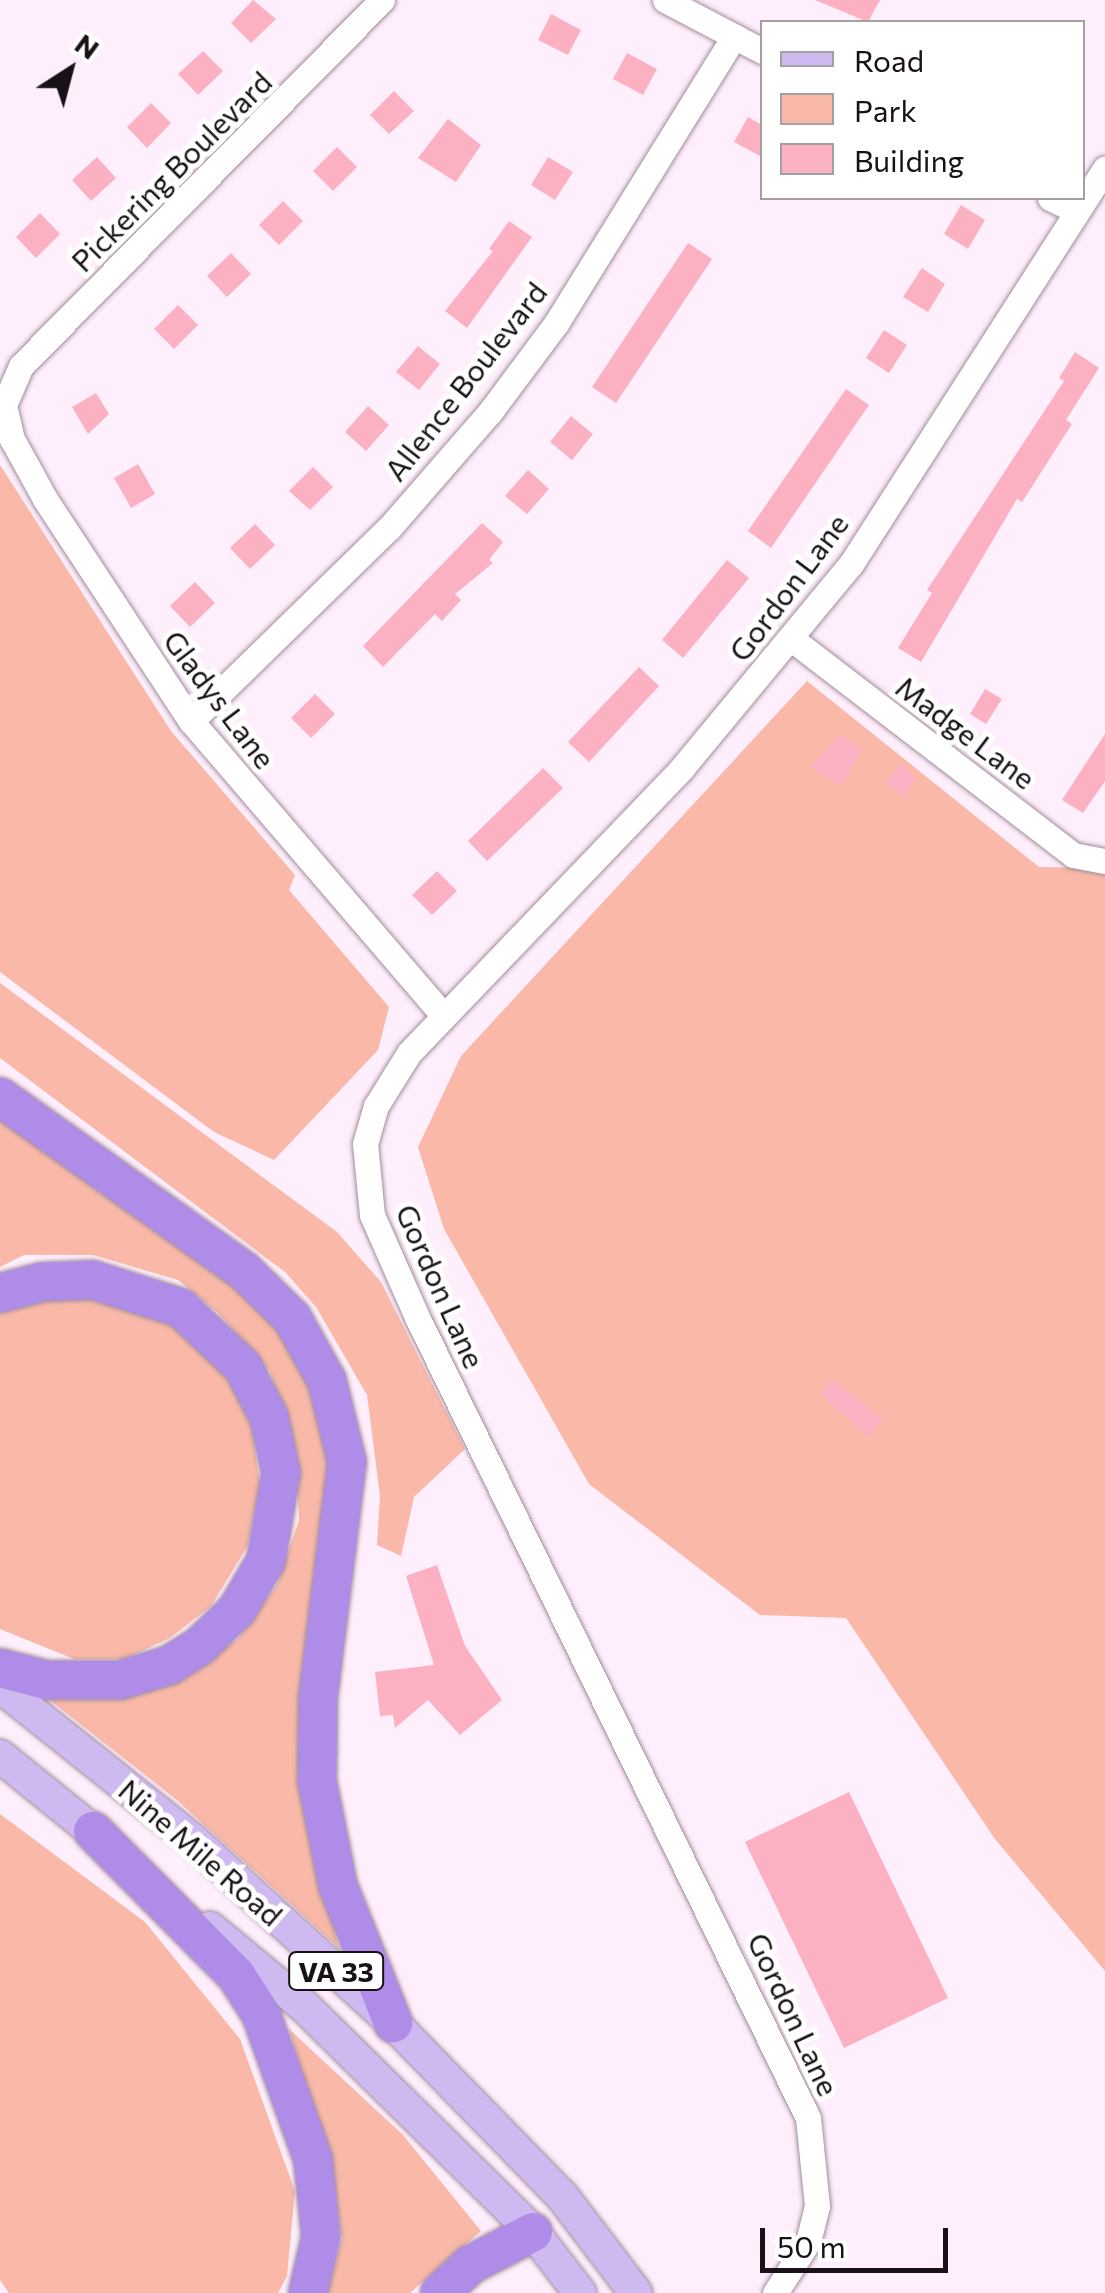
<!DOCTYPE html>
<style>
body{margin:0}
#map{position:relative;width:1105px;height:2293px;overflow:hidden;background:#ffeefc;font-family:Commissioner,sans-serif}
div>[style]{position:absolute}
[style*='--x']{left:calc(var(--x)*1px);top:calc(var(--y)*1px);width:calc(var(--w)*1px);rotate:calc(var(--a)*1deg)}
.green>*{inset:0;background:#fab9a8}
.building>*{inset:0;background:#fbb1c2}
.roads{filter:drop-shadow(0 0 2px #a18e9d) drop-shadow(0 0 2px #a18e9d)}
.minor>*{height:25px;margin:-12.5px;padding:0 12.5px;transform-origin:12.5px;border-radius:12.5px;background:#fff}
.major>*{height:32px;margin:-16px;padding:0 16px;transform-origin:16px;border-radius:16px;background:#cebaf1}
.highway>*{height:38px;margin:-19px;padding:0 19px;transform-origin:19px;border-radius:19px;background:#ae8ce8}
span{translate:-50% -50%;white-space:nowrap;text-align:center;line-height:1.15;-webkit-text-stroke:10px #fff;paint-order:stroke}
.shield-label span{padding:2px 8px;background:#fff;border:2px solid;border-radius:8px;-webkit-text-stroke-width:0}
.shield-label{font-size:28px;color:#181117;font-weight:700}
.street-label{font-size:30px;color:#181117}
.legend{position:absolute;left:760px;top:20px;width:325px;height:180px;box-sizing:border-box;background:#fff;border:2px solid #a3a0a2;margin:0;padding:12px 18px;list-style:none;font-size:30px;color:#181117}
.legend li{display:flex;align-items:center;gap:20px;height:50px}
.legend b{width:50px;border:2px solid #a3a0a2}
.north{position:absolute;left:20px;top:20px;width:100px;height:100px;-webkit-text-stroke:8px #fff;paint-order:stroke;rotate:36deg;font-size:28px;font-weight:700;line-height:40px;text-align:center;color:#181117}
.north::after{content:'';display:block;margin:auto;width:35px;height:45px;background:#181117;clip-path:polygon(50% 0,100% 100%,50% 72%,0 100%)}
.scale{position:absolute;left:760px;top:2228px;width:188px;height:45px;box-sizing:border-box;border:5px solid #181117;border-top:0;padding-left:12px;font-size:30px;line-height:35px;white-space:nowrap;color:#181117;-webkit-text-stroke:8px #fff;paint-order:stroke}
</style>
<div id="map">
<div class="green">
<i style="clip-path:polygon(0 465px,171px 731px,295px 875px,289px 890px,389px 1007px,378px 1050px,274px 1160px,214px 1132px,0 972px)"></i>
<i style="clip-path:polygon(807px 681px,1039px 867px,1105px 868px,1105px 1971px,995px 1839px,846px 1618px,760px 1615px,589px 1484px,444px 1229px,418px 1147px,461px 1056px)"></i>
<i style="clip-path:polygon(0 983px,337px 1232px,381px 1282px,465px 1449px,414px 1497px,401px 1556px,377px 1545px,380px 1496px,367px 1395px,316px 1307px,285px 1272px,0 1058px)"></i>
<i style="clip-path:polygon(0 1120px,235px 1284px,271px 1318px,297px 1358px,321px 1418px,329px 1475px,298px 1743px,305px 1815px,339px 1948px,177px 1800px,42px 1694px,114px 1698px,162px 1687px,237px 1640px,277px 1585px,299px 1520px,296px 1456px,270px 1372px,218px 1313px,178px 1280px,93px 1255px,24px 1255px,0 1267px)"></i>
<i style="clip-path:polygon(93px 1296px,162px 1316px,213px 1353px,250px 1414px,260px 1485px,247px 1547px,211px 1606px,170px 1638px,124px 1659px,74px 1659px,0 1629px,0 1313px,37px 1300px)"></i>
<i style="clip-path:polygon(0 1814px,145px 1922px,240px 2039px,295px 2191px,287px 2276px,278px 2293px,9px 2293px,0 2280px)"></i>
<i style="clip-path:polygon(289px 2029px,403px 2135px,481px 2231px,410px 2293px,327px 2293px,342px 2239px,333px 2176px)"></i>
</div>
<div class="building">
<i style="clip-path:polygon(253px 0,276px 19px,251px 43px,231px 23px)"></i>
<i style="clip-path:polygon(815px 0,880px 0,868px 22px)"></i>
<i style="clip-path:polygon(551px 14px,581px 30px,568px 55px,538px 40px)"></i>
<i style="clip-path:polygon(203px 51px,223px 71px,198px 95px,178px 74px)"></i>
<i style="clip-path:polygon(627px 53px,657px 69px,643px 95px,613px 79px)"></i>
<i style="clip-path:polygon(394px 91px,414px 111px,389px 134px,370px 115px)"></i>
<i style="clip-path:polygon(151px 103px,171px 123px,147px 148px,127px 127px)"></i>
<i style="clip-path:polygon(748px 117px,762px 125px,762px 157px,734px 142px)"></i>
<i style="clip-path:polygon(448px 119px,481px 145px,456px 182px,418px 158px)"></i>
<i style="clip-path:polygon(337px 147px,357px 167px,333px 191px,313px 171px)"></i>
<i style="clip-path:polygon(97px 157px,116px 178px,91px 201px,72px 180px)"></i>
<i style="clip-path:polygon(548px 157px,573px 172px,555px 200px,531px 185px)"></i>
<i style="clip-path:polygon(283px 201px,303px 221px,279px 245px,259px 225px)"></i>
<i style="clip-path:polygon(961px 205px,985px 220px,968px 249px,944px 234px)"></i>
<i style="clip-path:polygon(40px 213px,60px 234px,36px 258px,16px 237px)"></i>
<i style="clip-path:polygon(509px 221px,532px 237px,467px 328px,445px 311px,493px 251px,489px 249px)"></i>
<i style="clip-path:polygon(688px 243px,712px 259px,616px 403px,592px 387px)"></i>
<i style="clip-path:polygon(231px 253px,251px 274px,227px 297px,207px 276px)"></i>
<i style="clip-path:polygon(922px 268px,945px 284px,928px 312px,903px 297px)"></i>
<i style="clip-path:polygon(178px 305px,198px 325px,174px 349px,154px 329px)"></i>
<i style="clip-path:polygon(884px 330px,907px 345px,889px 373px,866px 358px)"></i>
<i style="clip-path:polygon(418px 346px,440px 364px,419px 390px,396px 372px)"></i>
<i style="clip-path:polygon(1075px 352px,1099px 368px,1066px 420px,1072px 424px,1022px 502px,1017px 499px,921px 662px,898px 648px,932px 593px,927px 590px,1064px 381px,1059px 378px)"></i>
<i style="clip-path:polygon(846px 389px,869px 405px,771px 548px,748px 531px)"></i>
<i style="clip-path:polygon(96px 393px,109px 414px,88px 434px,72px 407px)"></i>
<i style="clip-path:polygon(368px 406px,389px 425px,366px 451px,345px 432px)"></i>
<i style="clip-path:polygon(571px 416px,593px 434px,572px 460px,550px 442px)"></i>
<i style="clip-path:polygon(138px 464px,155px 494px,131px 508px,114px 478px)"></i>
<i style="clip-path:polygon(313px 467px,333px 487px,310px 510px,289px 491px)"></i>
<i style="clip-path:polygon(528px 470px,549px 489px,527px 514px,505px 496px)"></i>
<i style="clip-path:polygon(482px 523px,503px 542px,489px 560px,493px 563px,455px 594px,461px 600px,442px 621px,435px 614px,383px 667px,363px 646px)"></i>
<i style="clip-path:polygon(255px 524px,275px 545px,250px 569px,230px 548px)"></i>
<i style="clip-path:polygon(727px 560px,749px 578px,683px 658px,662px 640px)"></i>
<i style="clip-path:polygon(195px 582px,215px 603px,190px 627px,170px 606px)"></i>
<i style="clip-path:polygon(639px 667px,659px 686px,589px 762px,568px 742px)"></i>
<i style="clip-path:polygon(985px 689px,1002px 699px,986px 724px,970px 714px)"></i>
<i style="clip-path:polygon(315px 694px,335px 714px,311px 738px,291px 718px)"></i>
<i style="clip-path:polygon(840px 734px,863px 749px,841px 786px,810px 767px)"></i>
<i style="clip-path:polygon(1105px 734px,1105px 781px,1083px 813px,1062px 800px)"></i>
<i style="clip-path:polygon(900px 764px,917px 778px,903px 797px,885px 783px)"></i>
<i style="clip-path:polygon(543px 768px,563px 788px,487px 861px,468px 841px)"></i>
<i style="clip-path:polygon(437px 871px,457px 891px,432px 915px,412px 895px)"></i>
<i style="clip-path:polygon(832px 1379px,883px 1419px,868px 1438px,821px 1394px)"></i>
<i style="clip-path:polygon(437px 1565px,465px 1646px,502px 1700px,460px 1735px,428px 1700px,395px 1728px,393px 1715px,380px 1716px,375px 1672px,434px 1665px,406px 1576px)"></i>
<i style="clip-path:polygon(849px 1792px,948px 1998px,844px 2048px,745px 1842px)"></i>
</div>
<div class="roads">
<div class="minor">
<i style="--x:382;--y:0;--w:514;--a:134.61"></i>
<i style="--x:21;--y:366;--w:43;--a:113.6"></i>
<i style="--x:4;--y:405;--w:35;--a:77"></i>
<i style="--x:12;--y:439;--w:68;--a:61.2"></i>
<i style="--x:45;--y:499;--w:266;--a:56.7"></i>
<i style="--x:191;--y:721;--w:387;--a:49.4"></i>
<i style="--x:665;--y:0;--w:110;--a:27.7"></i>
<i style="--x:1050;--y:198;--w:30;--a:26"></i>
<i style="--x:793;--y:640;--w:353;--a:37.5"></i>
<i style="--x:1073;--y:855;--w:33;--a:11"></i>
<i style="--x:191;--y:721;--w:277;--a:-44.3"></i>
<i style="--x:389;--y:528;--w:154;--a:-49"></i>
<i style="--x:490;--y:412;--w:112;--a:-53.3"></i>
<i style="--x:557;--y:322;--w:336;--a:-58.2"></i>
<i style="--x:775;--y:2293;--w:61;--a:-57.1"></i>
<i style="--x:808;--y:2242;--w:37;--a:-76"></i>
<i style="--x:817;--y:2206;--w:88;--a:-95.8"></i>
<i style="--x:808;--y:2118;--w:891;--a:-116.02"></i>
<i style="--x:417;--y:1317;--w:111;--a:-113.8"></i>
<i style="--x:372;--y:1215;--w:71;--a:-95.6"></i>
<i style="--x:365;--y:1144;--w:40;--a:-74"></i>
<i style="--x:376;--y:1106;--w:62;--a:-58.1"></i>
<i style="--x:409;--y:1053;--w:395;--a:-46.2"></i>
<i style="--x:682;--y:768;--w:265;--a:-50.4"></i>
<i style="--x:851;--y:564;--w:470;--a:-57.3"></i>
</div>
<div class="major">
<i style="--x:0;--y:1686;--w:248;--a:38.6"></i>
<i style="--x:194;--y:1841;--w:270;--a:42.4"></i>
<i style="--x:393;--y:2023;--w:242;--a:45.7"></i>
<i style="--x:562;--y:2196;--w:122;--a:52.7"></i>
<i style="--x:0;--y:1756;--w:143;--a:39"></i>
<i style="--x:210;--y:1928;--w:124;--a:39.7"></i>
<i style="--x:305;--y:2007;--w:320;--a:44.6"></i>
<i style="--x:533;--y:2232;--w:77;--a:52.4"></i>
</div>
<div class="highway">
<i style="--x:0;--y:1097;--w:300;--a:35.5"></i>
<i style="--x:244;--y:1271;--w:67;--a:44.4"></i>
<i style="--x:292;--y:1318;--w:72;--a:60.9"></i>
<i style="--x:327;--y:1381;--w:83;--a:76.1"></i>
<i style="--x:347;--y:1462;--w:239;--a:97"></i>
<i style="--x:318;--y:1699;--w:82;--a:90.7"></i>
<i style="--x:317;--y:1781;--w:107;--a:78.7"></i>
<i style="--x:338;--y:1886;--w:148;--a:68.1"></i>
<i style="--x:0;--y:1293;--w:43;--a:-14.7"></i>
<i style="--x:42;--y:1282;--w:51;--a:-2.2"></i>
<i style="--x:93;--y:1280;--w:92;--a:17.7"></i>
<i style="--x:181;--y:1308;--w:86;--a:43.6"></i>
<i style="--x:243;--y:1367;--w:56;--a:62.5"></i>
<i style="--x:269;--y:1417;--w:57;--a:77.9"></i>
<i style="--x:281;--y:1473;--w:89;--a:99.7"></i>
<i style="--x:266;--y:1561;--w:57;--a:120.6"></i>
<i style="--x:237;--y:1610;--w:52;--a:135.8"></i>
<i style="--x:200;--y:1646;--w:36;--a:148"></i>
<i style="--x:170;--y:1665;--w:52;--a:163.3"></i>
<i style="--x:120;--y:1680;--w:74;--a:180"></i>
<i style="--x:46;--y:1680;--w:48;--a:-165.4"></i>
<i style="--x:93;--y:1831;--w:203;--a:45.2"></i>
<i style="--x:236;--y:1975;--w:46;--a:57.3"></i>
<i style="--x:261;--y:2014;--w:154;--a:70.3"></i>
<i style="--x:313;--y:2159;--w:78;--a:84.1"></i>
<i style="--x:321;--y:2237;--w:57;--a:103.1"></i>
<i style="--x:440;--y:2293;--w:41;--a:-43"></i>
<i style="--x:470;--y:2265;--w:71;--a:-27.6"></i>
</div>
</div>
<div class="shield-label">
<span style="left:336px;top:1971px">VA 33</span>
</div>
<div class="street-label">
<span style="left:171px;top:171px;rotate:-45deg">Pickering Boulevard</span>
<span style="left:465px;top:381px;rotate:-52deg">Allence Boulevard</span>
<span style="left:788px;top:587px;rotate:-53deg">Gordon Lane</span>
<span style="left:220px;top:699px;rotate:53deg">Gladys Lane</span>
<span style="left:966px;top:732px;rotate:37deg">Madge Lane</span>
<span style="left:441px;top:1286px;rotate:66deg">Gordon Lane</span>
<span style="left:201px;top:1852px;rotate:41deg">Nine Mile Road</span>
<span style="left:794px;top:2014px;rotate:65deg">Gordon Lane</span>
</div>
<ul class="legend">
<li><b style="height:12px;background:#cebaf1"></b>Road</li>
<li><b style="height:28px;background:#fab9a8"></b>Park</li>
<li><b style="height:28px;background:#fbb1c2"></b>Building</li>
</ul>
<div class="north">N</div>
<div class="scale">50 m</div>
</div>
